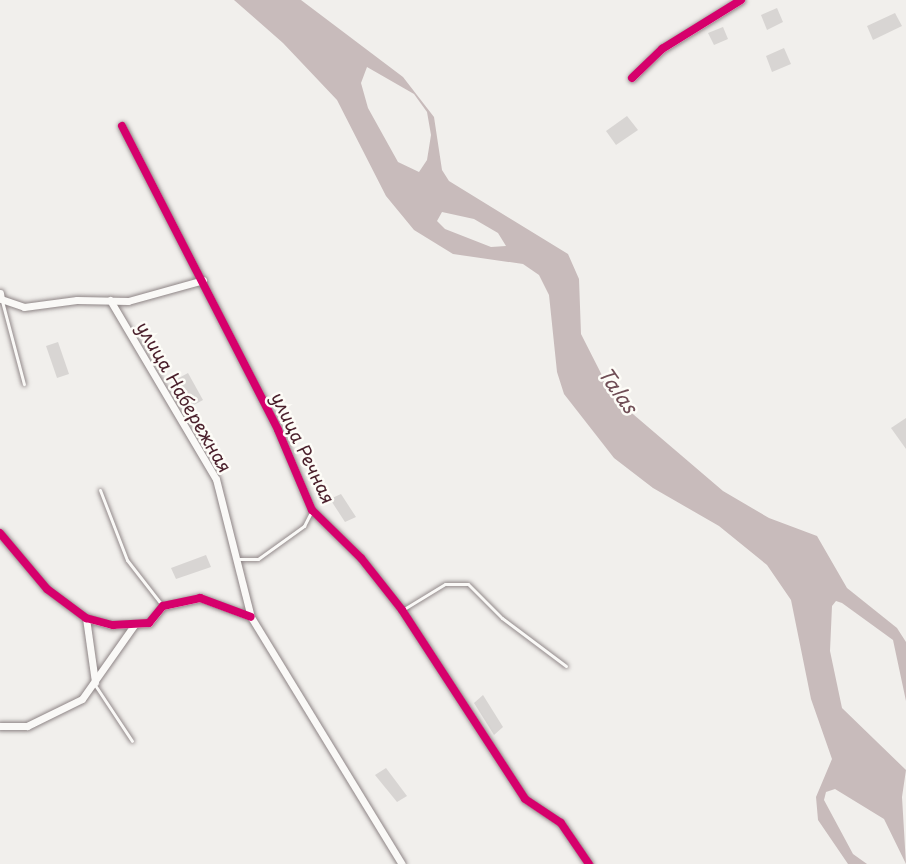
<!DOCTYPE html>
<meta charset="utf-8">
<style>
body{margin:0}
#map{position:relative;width:906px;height:864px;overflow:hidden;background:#f1efec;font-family:"Playpen Sans",sans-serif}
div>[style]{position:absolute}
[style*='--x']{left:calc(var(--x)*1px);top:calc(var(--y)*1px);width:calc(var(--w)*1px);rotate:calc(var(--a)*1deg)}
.water>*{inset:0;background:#c8bbbb}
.building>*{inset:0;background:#d8d5d3}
.roads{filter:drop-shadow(0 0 2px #8d8485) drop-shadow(0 0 2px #8d8485)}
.service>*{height:3px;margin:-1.5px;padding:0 1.5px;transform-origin:1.5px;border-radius:1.5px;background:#faf9f7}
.minor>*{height:7px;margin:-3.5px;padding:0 3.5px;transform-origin:3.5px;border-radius:3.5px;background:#faf9f7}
.cycleway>*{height:8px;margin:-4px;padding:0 4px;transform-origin:4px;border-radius:4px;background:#d6006c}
span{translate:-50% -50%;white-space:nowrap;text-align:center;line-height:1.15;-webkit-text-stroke:5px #fdfcf7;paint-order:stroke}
.street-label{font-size:18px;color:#4a1f2b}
.water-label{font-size:20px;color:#704e56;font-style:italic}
</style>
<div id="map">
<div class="water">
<i style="clip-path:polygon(evenodd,234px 0,301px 0,403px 77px,434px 117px,442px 170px,449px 181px,568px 254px,579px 279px,581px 334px,613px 397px,723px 491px,769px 518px,817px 536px,847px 588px,897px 628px,906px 642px,906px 701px,893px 640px,842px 603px,836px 601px,832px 606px,830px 651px,842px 708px,906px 770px,902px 797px,906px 864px,884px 819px,835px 789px,826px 792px,824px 800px,853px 854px,867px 864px,848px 864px,818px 820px,816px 797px,832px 759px,811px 699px,791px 600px,767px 565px,719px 526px,653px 488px,614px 458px,564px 394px,557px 372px,549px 295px,539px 275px,523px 264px,453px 254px,414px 230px,386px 196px,337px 100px,283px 43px,234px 0,367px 67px,414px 94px,427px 112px,431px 135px,427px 160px,419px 172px,398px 162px,368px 108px,361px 83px,367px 67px,234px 0,442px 212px,474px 219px,498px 233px,506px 246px,491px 247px,445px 229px,437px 221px,442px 212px)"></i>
</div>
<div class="building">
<i style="clip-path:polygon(777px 8px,783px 22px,767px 30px,761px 15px)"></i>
<i style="clip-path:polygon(895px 13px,902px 26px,873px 40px,867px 26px)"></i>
<i style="clip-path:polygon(723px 27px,728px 39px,714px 45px,708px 33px)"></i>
<i style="clip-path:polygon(784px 48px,791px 64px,772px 72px,766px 56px)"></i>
<i style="clip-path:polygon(627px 116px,638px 130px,616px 145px,606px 131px)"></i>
<i style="clip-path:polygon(58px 342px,69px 374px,57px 378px,46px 346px)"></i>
<i style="clip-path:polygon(188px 373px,203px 400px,192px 406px,177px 379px)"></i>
<i style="clip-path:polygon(906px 418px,906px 449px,891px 428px)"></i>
<i style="clip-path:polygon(341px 494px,356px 517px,345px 522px,330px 499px)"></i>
<i style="clip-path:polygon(206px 555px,211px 567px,176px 579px,171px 568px)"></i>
<i style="clip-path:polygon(483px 695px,503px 727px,494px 735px,474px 703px)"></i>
<i style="clip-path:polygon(386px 768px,407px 796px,397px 802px,375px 775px)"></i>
</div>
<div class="roads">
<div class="service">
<i style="--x:2;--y:301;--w:86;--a:75.2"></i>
<i style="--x:100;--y:490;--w:75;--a:68.9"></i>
<i style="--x:127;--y:560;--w:57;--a:52.1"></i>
<i style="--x:238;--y:559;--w:20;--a:0"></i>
<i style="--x:258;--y:559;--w:57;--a:-35.7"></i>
<i style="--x:304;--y:526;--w:16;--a:-63"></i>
<i style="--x:404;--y:609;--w:48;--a:-31.4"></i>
<i style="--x:445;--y:584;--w:23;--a:0"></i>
<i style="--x:468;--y:584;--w:48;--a:45"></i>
<i style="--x:502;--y:618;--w:80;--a:36.9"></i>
<i style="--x:95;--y:685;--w:67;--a:56.5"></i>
</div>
<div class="minor">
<i style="--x:632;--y:78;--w:42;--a:-44"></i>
<i style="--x:662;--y:49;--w:93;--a:-31.8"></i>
<i style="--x:122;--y:126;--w:342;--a:62.8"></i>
<i style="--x:278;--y:430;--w:87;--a:67"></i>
<i style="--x:312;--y:510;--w:69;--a:44.4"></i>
<i style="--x:361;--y:558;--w:66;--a:51.7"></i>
<i style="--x:402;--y:610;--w:225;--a:56.9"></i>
<i style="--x:525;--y:799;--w:43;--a:33.7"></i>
<i style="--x:561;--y:823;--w:50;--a:55.7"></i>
<i style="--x:0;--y:293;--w:6;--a:81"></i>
<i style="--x:1;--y:299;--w:24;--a:19"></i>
<i style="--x:24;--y:307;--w:53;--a:-7.5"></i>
<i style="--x:77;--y:300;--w:51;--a:1.1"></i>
<i style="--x:128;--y:301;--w:78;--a:-15.6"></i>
<i style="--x:110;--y:300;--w:208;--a:59.4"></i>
<i style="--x:216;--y:479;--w:142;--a:75.8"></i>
<i style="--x:251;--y:617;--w:289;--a:58.6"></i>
<i style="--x:0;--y:533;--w:73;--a:50"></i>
<i style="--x:47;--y:589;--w:49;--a:36.6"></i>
<i style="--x:86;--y:618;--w:28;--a:15"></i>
<i style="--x:113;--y:625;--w:36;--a:-3"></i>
<i style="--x:149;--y:623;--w:22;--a:-51"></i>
<i style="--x:163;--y:606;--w:38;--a:-12"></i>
<i style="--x:200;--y:598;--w:54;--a:20.4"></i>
<i style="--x:86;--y:618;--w:65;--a:82"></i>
<i style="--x:0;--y:726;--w:27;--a:0"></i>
<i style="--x:27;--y:726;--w:61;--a:-26.1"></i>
<i style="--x:82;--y:699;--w:92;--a:-54.8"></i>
</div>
</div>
<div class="cycleway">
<i style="--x:632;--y:78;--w:42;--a:-44"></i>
<i style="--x:662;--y:49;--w:93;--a:-31.8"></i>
<i style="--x:122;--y:126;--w:342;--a:62.8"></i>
<i style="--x:278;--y:430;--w:87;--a:67"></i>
<i style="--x:312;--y:510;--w:69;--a:44.4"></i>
<i style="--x:361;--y:558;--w:66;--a:51.7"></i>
<i style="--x:402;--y:610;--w:225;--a:56.9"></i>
<i style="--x:525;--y:799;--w:43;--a:33.7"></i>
<i style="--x:561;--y:823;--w:50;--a:55.7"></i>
<i style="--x:0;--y:533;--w:73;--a:50"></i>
<i style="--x:47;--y:589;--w:49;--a:36.6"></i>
<i style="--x:86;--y:618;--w:28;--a:15"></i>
<i style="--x:113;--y:625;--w:36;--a:-3"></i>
<i style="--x:149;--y:623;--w:22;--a:-51"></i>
<i style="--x:163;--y:606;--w:38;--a:-12"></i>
<i style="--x:200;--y:598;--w:54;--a:20.4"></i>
</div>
<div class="street-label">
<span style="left:184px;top:397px;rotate:60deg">улица Набережная</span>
<span style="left:303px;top:448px;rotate:64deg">улица Речная</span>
</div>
<div class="water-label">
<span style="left:618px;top:390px;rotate:55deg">Talas</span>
</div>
</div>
